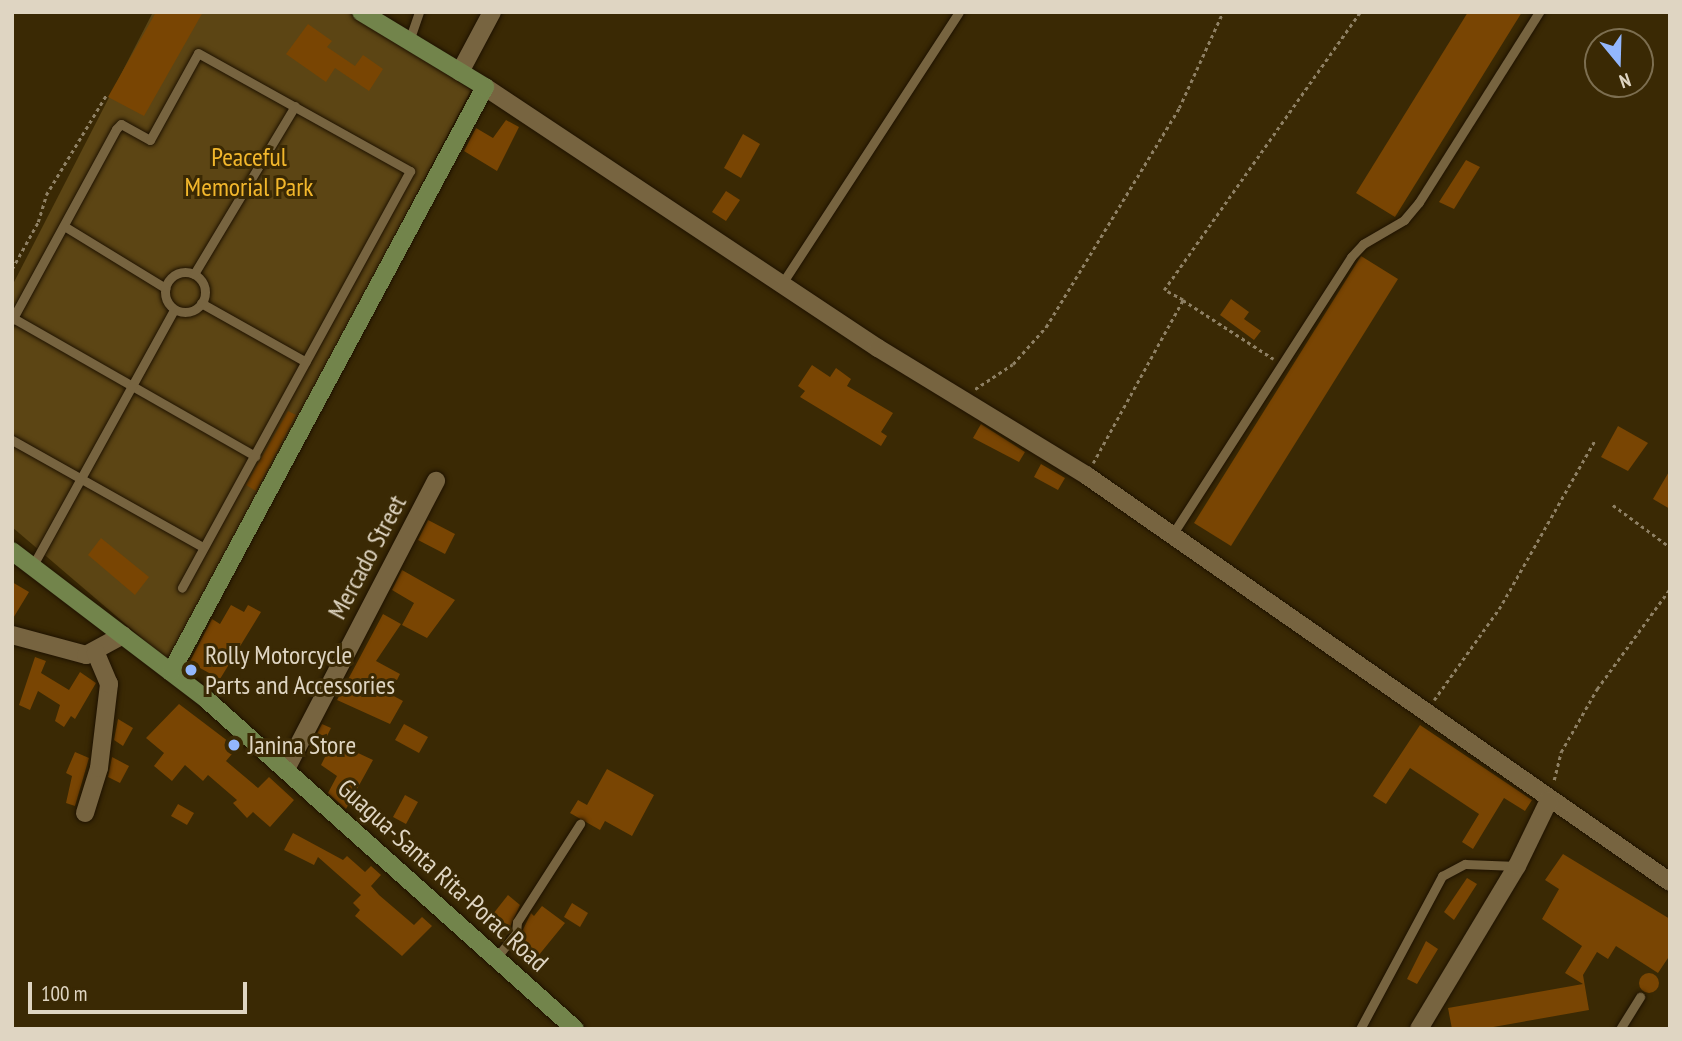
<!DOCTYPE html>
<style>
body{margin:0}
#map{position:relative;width:1682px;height:1041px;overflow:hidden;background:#3a2904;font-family:"PT Sans Narrow",sans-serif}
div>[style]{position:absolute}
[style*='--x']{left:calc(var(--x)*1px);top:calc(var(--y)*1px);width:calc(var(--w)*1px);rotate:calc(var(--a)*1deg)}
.green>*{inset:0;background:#5c4514}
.building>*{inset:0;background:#794503}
.round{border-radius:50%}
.path>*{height:2.5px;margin-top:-1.25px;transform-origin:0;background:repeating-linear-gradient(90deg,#8e8064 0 3.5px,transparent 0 7px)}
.roads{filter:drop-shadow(0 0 2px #1e1200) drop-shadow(0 0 2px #1e1200)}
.lane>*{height:9px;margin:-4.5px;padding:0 4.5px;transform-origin:4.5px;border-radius:4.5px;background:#776440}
.lane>.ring{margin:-4.5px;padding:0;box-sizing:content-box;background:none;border:9px solid #776440;border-radius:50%}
.street>*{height:18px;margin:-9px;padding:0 9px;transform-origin:9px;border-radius:9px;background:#776440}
.secondary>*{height:18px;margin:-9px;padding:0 9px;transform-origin:9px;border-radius:9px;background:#72844b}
.dots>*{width:19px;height:19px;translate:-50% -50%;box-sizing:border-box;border:4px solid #3a2904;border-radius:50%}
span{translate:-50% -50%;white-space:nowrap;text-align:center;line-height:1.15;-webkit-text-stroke:6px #3a2904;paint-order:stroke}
.park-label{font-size:26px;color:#f2b72c}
.street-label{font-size:26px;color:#dfd5c2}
.poi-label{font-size:26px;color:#dfd5c2}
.left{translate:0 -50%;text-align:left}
.frame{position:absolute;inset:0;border:14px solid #dfd5c2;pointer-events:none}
.north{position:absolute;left:1584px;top:28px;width:70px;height:70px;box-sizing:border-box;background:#3a2904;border:2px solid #7c6e50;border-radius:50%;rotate:161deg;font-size:19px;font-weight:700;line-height:28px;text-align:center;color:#dfd5c2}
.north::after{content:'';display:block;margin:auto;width:24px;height:32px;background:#93b7fd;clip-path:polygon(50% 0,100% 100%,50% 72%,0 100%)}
.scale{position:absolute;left:28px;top:982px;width:219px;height:32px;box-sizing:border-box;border:4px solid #dfd5c2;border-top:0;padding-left:9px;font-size:21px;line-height:24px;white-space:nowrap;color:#dfd5c2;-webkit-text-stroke:5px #3a2904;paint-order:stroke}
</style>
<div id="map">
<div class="green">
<i style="clip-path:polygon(153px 12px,349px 12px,471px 90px,171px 663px,12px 527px,12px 286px)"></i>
</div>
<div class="building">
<i style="clip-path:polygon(156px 12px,203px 12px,144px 116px,108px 97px)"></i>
<i style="clip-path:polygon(1468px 12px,1522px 12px,1395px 217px,1356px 193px)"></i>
<i style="clip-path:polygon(308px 24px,332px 41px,327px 47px,355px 66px,363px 55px,383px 69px,369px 91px,335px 68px,326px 82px,286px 54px)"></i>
<i style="clip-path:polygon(506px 120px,519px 127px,497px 171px,464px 151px,476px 128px,493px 138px)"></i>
<i style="clip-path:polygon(743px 134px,760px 144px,741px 178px,724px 168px)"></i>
<i style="clip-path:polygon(1466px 160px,1480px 167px,1454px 209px,1439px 202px)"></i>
<i style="clip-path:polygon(726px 191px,740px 200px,726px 221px,712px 212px)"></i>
<i style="clip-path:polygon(1361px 256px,1398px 279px,1231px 546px,1194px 523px)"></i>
<i style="clip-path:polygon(1231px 299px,1249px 312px,1244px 319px,1261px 331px,1254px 340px,1220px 315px)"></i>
<i style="clip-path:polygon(812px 365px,830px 377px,836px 368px,851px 379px,847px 386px,893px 413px,881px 432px,887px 436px,881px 446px,800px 397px,805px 391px,798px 386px)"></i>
<i style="clip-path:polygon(288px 411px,296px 415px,256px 491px,246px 485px)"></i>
<i style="clip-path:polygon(981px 424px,1025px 452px,1019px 462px,973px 438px)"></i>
<i style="clip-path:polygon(1618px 426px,1648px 443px,1628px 471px,1601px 457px)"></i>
<i style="clip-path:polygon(1041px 464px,1065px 478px,1058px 490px,1034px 477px)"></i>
<i style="clip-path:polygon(1670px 470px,1670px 509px,1653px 499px)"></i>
<i style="clip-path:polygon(428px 520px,455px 534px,445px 554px,418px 540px)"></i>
<i style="clip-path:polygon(101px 538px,149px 577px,135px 595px,88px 555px)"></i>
<i style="clip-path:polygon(402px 570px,455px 600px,427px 638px,402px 625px,414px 603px,392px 590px)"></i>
<i style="clip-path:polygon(12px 582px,29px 592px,12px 620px)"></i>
<i style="clip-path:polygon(231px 605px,244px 612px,248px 605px,261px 612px,220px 679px,200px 668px,195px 676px,186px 669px,212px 619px,220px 624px)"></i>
<i style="clip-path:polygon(383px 614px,401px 624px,376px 661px,400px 674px,390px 694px,403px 701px,390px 724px,337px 700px)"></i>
<i style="clip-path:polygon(35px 657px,46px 661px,41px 673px,69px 690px,80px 672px,96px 683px,75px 719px,71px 716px,64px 727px,55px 721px,60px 705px,38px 691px,30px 710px,19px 705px)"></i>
<i style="clip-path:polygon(179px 704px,237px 748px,226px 761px,258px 788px,269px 777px,294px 800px,270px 827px,253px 812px,247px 818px,233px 803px,237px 800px,208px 775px,203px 781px,185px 765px,172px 781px,154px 766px,164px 753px,146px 738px)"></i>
<i style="clip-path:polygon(118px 719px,133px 728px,123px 746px,114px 740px)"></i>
<i style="clip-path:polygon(322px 724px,331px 728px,326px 738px,373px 760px,346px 809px,328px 793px,337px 776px,321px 765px,326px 755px,310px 747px)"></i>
<i style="clip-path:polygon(404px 724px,428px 737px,419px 753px,395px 740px)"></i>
<i style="clip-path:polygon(1420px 725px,1532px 800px,1525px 811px,1504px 798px,1473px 849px,1462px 842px,1479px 814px,1410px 768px,1386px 804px,1373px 796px)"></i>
<i style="clip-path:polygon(75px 752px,89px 758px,75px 806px,66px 803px,72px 776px,66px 773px)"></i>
<i style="clip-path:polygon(112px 757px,129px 766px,120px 783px,108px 777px)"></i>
<i style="clip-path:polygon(607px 769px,654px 795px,632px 836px,605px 821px,600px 830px,570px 813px,578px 800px,587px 805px)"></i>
<i style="clip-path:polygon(405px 795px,418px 802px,406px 824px,393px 817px)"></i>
<i style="clip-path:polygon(178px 804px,194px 813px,187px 825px,171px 816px)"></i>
<i style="clip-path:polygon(293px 833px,343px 860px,347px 856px,365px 872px,371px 866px,381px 875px,371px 886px,379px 895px,414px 925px,422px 917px,432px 926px,402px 956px,355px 916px,360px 910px,353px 903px,361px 895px,318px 857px,314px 865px,284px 850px)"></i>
<i style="clip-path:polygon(1563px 854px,1670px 919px,1670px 955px,1658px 973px,1616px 946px,1608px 959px,1597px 952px,1583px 975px,1589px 1010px,1482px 1029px,1452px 1029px,1448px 1008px,1583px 984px,1565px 973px,1582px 946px,1542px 919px,1559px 889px,1545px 880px)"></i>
<i style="clip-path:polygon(1467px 878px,1477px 884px,1454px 920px,1444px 912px)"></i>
<i style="clip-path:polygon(508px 895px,520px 905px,510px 927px,493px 914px)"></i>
<i style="clip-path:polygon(572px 903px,588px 913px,580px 927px,564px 917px)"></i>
<i style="clip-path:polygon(542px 906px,565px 923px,534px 961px,515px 946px,531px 913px,534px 916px)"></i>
<i style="clip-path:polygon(1426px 941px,1438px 949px,1417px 984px,1407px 979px)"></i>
<i class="round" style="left:1639px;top:973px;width:20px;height:20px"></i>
</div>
<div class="path">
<i style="--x:12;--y:269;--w:54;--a:-61"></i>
<i style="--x:38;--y:222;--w:28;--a:-73"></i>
<i style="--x:46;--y:195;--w:118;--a:-58.9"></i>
<i style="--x:1183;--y:300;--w:21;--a:-152"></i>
<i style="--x:1164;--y:290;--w:340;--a:-54.8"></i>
<i style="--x:975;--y:389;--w:45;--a:-33.3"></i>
<i style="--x:1013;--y:364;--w:50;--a:-48.3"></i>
<i style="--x:1046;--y:327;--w:256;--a:-58.7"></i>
<i style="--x:1179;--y:108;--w:106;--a:-65.4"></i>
<i style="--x:1093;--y:463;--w:186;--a:-61.1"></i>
<i style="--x:1183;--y:300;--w:108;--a:33"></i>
<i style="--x:1613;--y:505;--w:71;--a:36.4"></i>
<i style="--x:1434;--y:700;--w:112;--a:-54.5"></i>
<i style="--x:1499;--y:609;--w:194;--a:-60.4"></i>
<i style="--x:1554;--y:780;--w:29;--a:-76"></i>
<i style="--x:1561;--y:752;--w:73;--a:-60.3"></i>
<i style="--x:1597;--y:689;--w:124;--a:-53.9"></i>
</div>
<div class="roads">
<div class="lane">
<i style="--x:409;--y:41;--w:31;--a:-71"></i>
<i style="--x:64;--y:226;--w:119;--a:31.5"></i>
<i class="ring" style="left:165px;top:272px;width:31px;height:31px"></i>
<i style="--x:194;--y:274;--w:196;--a:-59"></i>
<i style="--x:783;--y:282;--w:322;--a:-56.9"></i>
<i style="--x:201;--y:303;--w:120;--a:29.3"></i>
<i style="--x:13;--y:318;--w:279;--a:29.7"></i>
<i style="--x:12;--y:320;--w:217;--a:-61.4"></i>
<i style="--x:116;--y:129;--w:7;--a:-45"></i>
<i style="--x:121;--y:124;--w:33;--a:29"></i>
<i style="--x:150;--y:140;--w:99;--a:-61.1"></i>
<i style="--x:198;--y:53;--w:243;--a:29.1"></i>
<i style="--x:410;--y:171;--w:475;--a:118.7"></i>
<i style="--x:12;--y:440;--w:219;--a:29.3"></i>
<i style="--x:1172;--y:535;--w:331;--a:-57.2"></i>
<i style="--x:1351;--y:257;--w:18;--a:-47"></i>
<i style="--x:1363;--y:244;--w:48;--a:-30.3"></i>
<i style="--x:1404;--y:220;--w:23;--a:-50"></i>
<i style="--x:1419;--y:202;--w:225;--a:-57.7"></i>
<i style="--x:32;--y:567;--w:294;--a:-61.1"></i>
<i style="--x:496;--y:958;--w:32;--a:-51"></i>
<i style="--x:516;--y:933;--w:11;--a:-85"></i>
<i style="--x:517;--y:922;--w:117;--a:-57.3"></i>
<i style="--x:1360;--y:1029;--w:174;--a:-61.8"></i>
<i style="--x:1442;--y:876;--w:26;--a:-28"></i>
<i style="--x:1465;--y:864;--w:52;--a:2.2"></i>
<i style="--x:1620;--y:1029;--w:38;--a:-58"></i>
</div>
<div class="street">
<i style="--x:460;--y:72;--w:68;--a:-61.9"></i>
<i style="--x:485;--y:87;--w:472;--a:33.6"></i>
<i style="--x:878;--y:348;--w:244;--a:31.4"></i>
<i style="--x:1086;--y:475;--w:712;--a:34.87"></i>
<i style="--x:12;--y:635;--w:77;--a:15.1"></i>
<i style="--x:86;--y:655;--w:42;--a:-28.4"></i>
<i style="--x:286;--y:769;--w:325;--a:-62.5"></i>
<i style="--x:85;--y:813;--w:47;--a:-72.7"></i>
<i style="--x:99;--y:768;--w:85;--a:-83.2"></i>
<i style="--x:109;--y:684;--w:34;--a:-113"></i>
<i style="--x:1419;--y:1029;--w:190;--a:-59"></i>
<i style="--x:1517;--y:866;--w:73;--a:-64.1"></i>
</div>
<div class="secondary">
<i style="--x:12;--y:551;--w:244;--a:37.3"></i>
<i style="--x:206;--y:699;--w:495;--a:41.8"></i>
<i style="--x:171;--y:672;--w:664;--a:-61.78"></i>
<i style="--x:485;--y:87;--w:145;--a:-148.8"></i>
</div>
</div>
<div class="dots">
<i style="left:191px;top:670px;background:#93b7fd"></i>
<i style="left:234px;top:745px;background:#93b7fd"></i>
</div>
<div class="park-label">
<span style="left:249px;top:172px">Peaceful<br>Memorial Park</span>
</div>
<div class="street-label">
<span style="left:367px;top:557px;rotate:-62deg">Mercado Street</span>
<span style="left:443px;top:875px;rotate:42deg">Guagua-Santa Rita-Porac Road</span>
</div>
<div class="poi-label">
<span class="left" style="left:205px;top:670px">Rolly Motorcycle<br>Parts and Accessories</span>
<span class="left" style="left:248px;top:745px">Janina Store</span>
</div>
<div class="frame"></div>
<div class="north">N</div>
<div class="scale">100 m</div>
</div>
